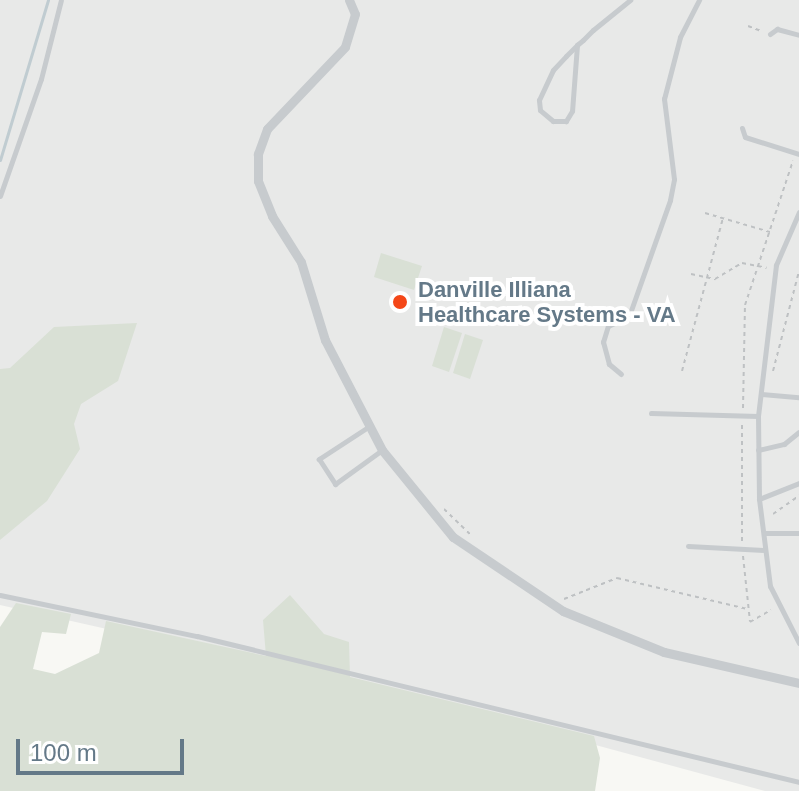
<!DOCTYPE html>
<style>
body{margin:0}
#map{position:relative;width:799px;height:791px;overflow:hidden;background:#f8f8f4;font-family:Arial,sans-serif}
div>[style]{position:absolute}
[style*='--x']{left:calc(var(--x)*1px);top:calc(var(--y)*1px);width:calc(var(--w)*1px);rotate:calc(var(--a)*1deg)}
.built>*{inset:0;background:#e8e9e8}
.green>*{inset:0;background:#d9e0d5}
.stream>*{height:3px;margin:-1.5px;padding:0 1.5px;transform-origin:1.5px;border-radius:1.5px;background:#c0ccd1}
.path>*{height:2px;margin-top:-1px;transform-origin:0;background:repeating-linear-gradient(90deg,#bec1c3 0 4px,transparent 0 8px)}
.lane>*{height:5px;margin:-2.5px;padding:0 2.5px;transform-origin:2.5px;border-radius:2.5px;background:#c7cbce}
.street>*{height:9px;margin:-4.5px;padding:0 4.5px;transform-origin:4.5px;border-radius:4.5px;background:#c7cbce}
.dots>*{width:22px;height:22px;translate:-50% -50%;box-sizing:border-box;border:4px solid #fff;border-radius:50%}
span{translate:-50% -50%;white-space:nowrap;text-align:center;line-height:1.15;-webkit-text-stroke:8px #fff;paint-order:stroke}
.poi-label{font-size:22px;color:#647988;font-weight:700}
.left{translate:0 -50%;text-align:left}
.scale{position:absolute;left:16px;top:739px;width:168px;height:36px;box-sizing:border-box;border:4px solid #647988;border-top:0;padding-left:10px;font-size:24px;line-height:28px;white-space:nowrap;color:#647988;-webkit-text-stroke:6px #fff;paint-order:stroke}
</style>
<div id="map">
<div class="built">
<i style="clip-path:polygon(0 0,799px 0,799px 791px,765px 791px,463px 709px,0 605px)"></i>
</div>
<div class="green">
<i style="clip-path:polygon(381px 253px,422px 266px,414px 290px,374px 277px)"></i>
<i style="clip-path:polygon(137px 323px,118px 381px,81px 404px,74px 424px,80px 449px,47px 501px,0 540px,0 369px,10px 368px,54px 327px)"></i>
<i style="clip-path:polygon(444px 327px,462px 333px,449px 372px,432px 366px)"></i>
<i style="clip-path:polygon(465px 334px,483px 340px,470px 379px,453px 373px)"></i>
<i style="clip-path:polygon(290px 595px,324px 634px,349px 642px,350px 677px,594px 736px,600px 758px,595px 791px,0 791px,0 627px,16px 603px,71px 614px,66px 634px,42px 632px,33px 669px,55px 674px,99px 653px,106px 621px,266px 656px,263px 620px)"></i>
</div>
<div class="stream">
<i style="--x:0;--y:160;--w:167;--a:-73.3"></i>
</div>
<div class="path">
<i style="--x:748;--y:26;--w:14;--a:21"></i>
<i style="--x:705;--y:213;--w:68;--a:16.3"></i>
<i style="--x:691;--y:274;--w:25;--a:12"></i>
<i style="--x:715;--y:279;--w:31;--a:-31"></i>
<i style="--x:742;--y:263;--w:25;--a:11"></i>
<i style="--x:682;--y:371;--w:158;--a:-75"></i>
<i style="--x:773;--y:371;--w:103;--a:-75.4"></i>
<i style="--x:743;--y:408;--w:103;--a:-88.9"></i>
<i style="--x:745;--y:305;--w:152;--a:-71.6"></i>
<i style="--x:444;--y:509;--w:37;--a:44"></i>
<i style="--x:773;--y:514;--w:32;--a:-35"></i>
<i style="--x:742;--y:541;--w:117;--a:-90"></i>
<i style="--x:743;--y:556;--w:66;--a:83.9"></i>
<i style="--x:750;--y:622;--w:24;--a:-30"></i>
<i style="--x:564;--y:599;--w:57;--a:-21.6"></i>
<i style="--x:617;--y:578;--w:134;--a:13.4"></i>
</div>
<div class="lane">
<i style="--x:770;--y:34;--w:9;--a:-36"></i>
<i style="--x:777;--y:29;--w:23;--a:15"></i>
<i style="--x:577;--y:45;--w:66;--a:94.3"></i>
<i style="--x:572;--y:111;--w:12;--a:121"></i>
<i style="--x:566;--y:121;--w:13;--a:180"></i>
<i style="--x:553;--y:121;--w:17;--a:-140"></i>
<i style="--x:540;--y:110;--w:10;--a:-96"></i>
<i style="--x:539;--y:100;--w:33;--a:-65"></i>
<i style="--x:553;--y:70;--w:19;--a:-47"></i>
<i style="--x:566;--y:56;--w:16;--a:-45"></i>
<i style="--x:577;--y:45;--w:8;--a:-40"></i>
<i style="--x:583;--y:40;--w:14;--a:-45"></i>
<i style="--x:593;--y:30;--w:48;--a:-39"></i>
<i style="--x:742;--y:128;--w:9;--a:72"></i>
<i style="--x:745;--y:137;--w:57;--a:17.5"></i>
<i style="--x:0;--y:196;--w:124;--a:-70.7"></i>
<i style="--x:41;--y:79;--w:81;--a:-75.8"></i>
<i style="--x:799;--y:212;--w:58;--a:113.5"></i>
<i style="--x:776;--y:265;--w:152;--a:96.8"></i>
<i style="--x:758;--y:416;--w:83;--a:89.3"></i>
<i style="--x:759;--y:499;--w:88;--a:82.8"></i>
<i style="--x:770;--y:586;--w:64;--a:63"></i>
<i style="--x:621;--y:374;--w:16;--a:-140"></i>
<i style="--x:609;--y:364;--w:23;--a:-105"></i>
<i style="--x:603;--y:342;--w:17;--a:-73"></i>
<i style="--x:608;--y:326;--w:23;--a:-25"></i>
<i style="--x:629;--y:316;--w:123;--a:-70.5"></i>
<i style="--x:670;--y:200;--w:21;--a:-79"></i>
<i style="--x:674;--y:179;--w:81;--a:-97.1"></i>
<i style="--x:664;--y:99;--w:64;--a:-75.5"></i>
<i style="--x:680;--y:37;--w:42;--a:-62.8"></i>
<i style="--x:761;--y:394;--w:38;--a:5"></i>
<i style="--x:651;--y:413;--w:107;--a:1.6"></i>
<i style="--x:368;--y:427;--w:59;--a:146.9"></i>
<i style="--x:319;--y:459;--w:30;--a:57"></i>
<i style="--x:335;--y:484;--w:58;--a:-35.9"></i>
<i style="--x:758;--y:450;--w:27;--a:-13"></i>
<i style="--x:784;--y:444;--w:19;--a:-39"></i>
<i style="--x:759;--y:499;--w:43;--a:-21.8"></i>
<i style="--x:764;--y:533;--w:35;--a:0"></i>
<i style="--x:688;--y:546;--w:76;--a:3"></i>
<i style="--x:0;--y:595;--w:201;--a:11.8"></i>
<i style="--x:197;--y:636;--w:619;--a:13.63"></i>
</div>
<div class="street">
<i style="--x:349;--y:0;--w:15;--a:67"></i>
<i style="--x:355;--y:14;--w:34;--a:107"></i>
<i style="--x:345;--y:47;--w:113;--a:133.6"></i>
<i style="--x:267;--y:129;--w:27;--a:110"></i>
<i style="--x:258;--y:154;--w:27;--a:90"></i>
<i style="--x:258;--y:181;--w:38;--a:68"></i>
<i style="--x:272;--y:216;--w:54;--a:57.8"></i>
<i style="--x:301;--y:262;--w:82;--a:72.9"></i>
<i style="--x:325;--y:340;--w:124;--a:62.6"></i>
<i style="--x:382;--y:450;--w:112;--a:50.8"></i>
<i style="--x:453;--y:537;--w:133;--a:33.9"></i>
<i style="--x:563;--y:611;--w:109;--a:22.1"></i>
<i style="--x:664;--y:652;--w:139;--a:12.9"></i>
</div>
<div class="dots">
<i style="left:400px;top:302px;background:#f44718"></i>
</div>
<div class="poi-label">
<span class="left" style="left:418px;top:302px">Danville Illiana<br>Healthcare Systems - VA</span>
</div>
<div class="scale">100 m</div>
</div>
